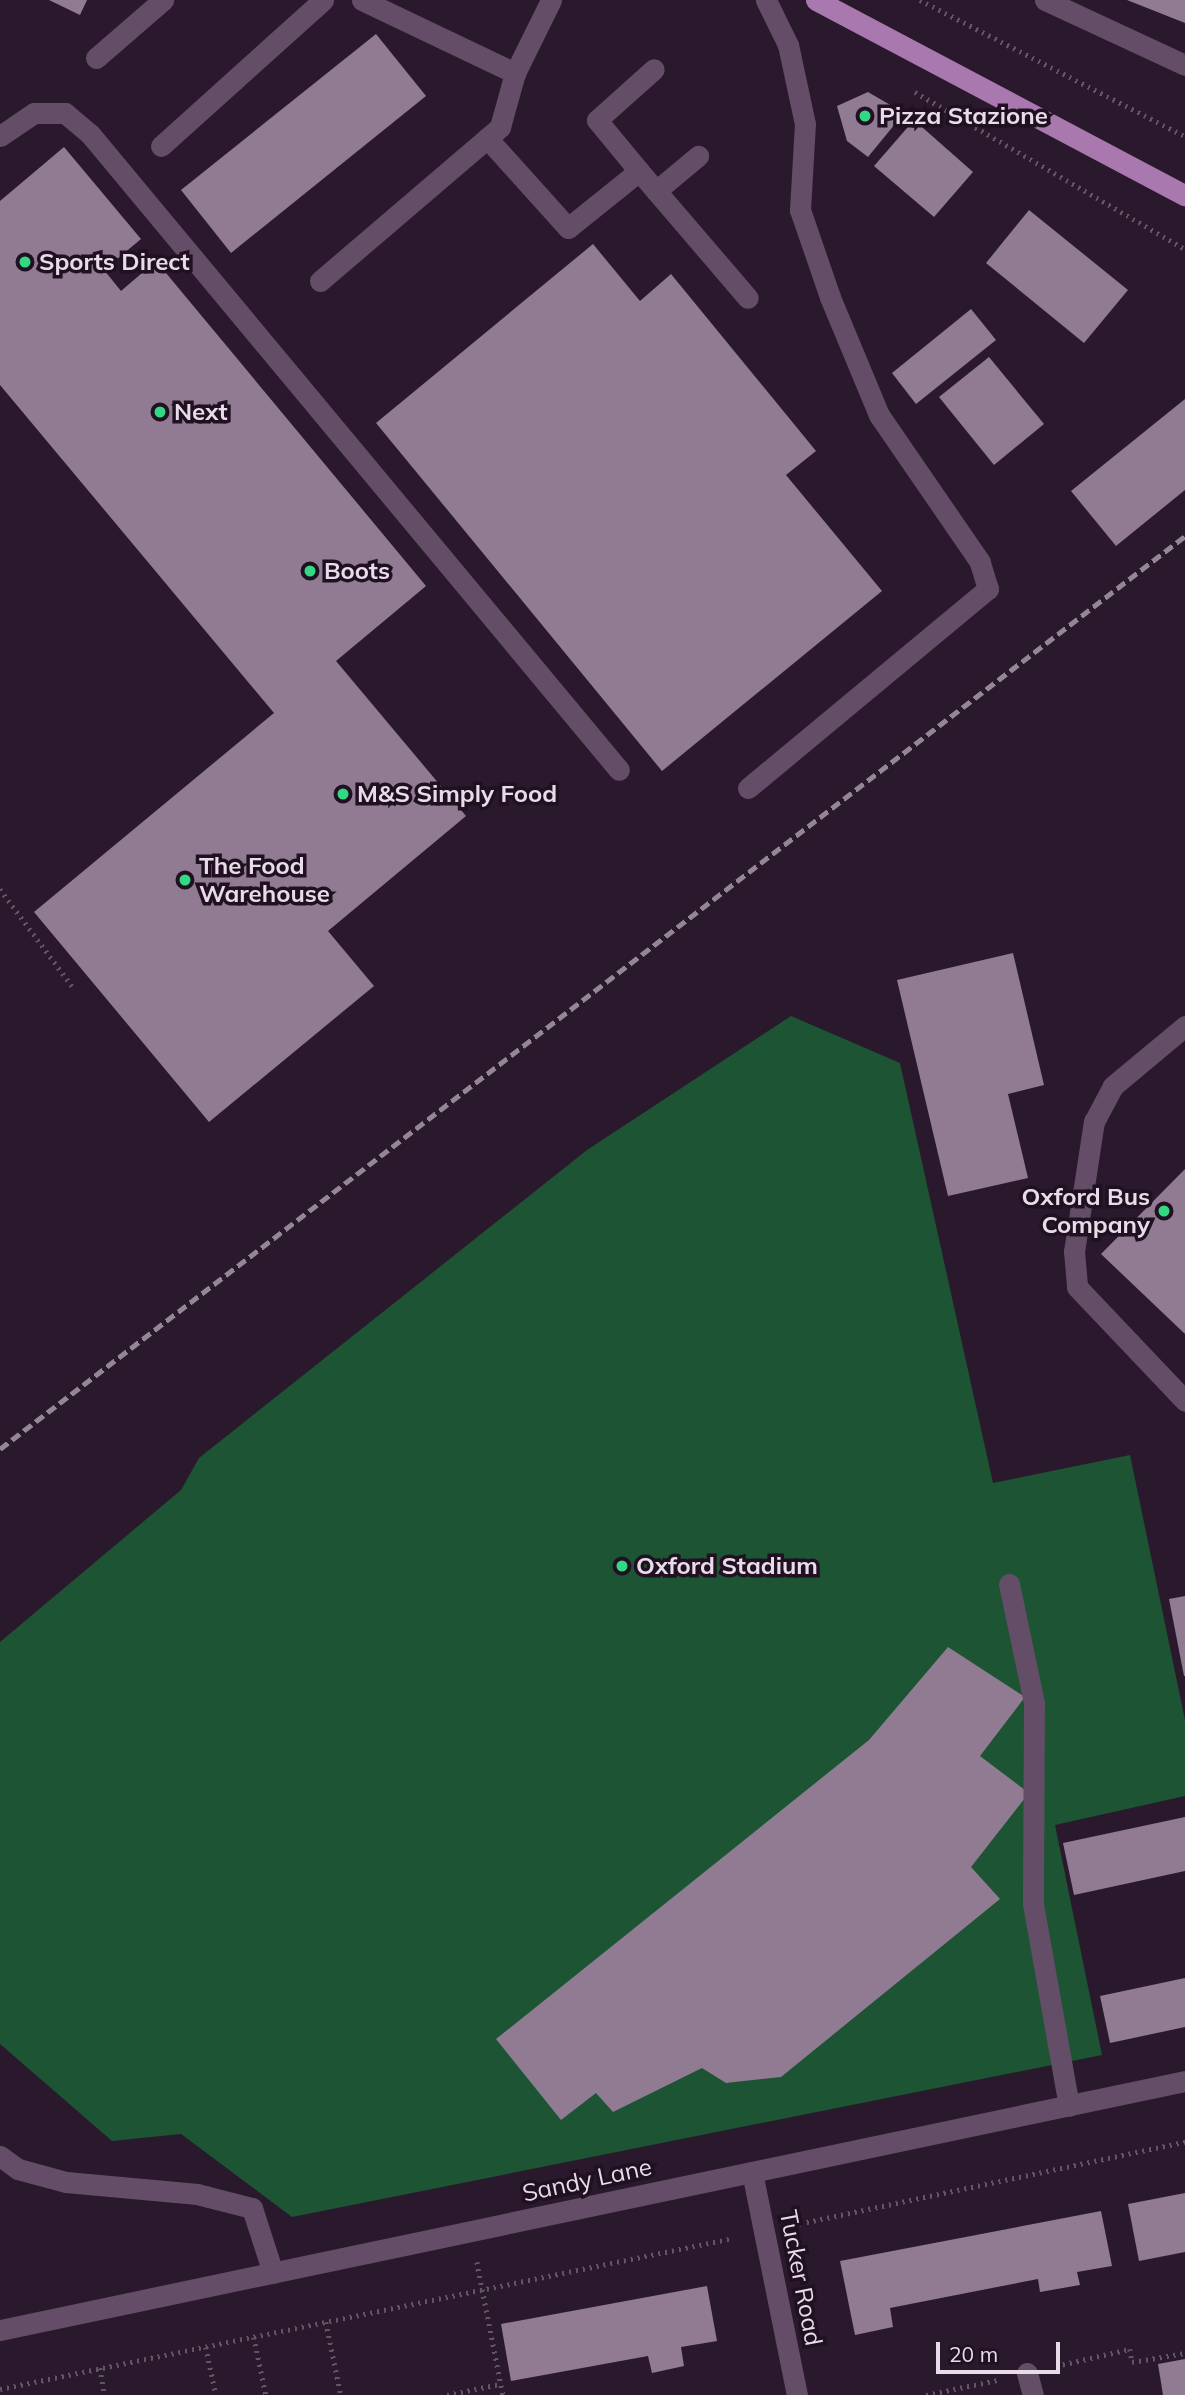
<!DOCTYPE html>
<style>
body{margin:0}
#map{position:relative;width:1185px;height:2395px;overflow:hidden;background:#2a192c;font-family:Mulish,sans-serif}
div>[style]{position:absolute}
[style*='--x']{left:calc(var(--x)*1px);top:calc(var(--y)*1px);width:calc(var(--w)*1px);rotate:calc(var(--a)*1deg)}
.green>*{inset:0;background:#1c5434}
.building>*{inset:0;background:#907b92}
.path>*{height:4.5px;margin-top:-2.25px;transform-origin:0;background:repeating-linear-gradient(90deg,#645566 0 2px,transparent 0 7px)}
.minor>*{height:21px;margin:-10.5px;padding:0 10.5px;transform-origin:10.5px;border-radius:10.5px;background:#644d67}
.major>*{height:21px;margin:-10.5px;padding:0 10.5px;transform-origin:10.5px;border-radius:10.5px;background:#a878ae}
.rail>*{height:5px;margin-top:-2.5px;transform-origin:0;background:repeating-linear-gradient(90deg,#948695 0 10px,transparent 0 15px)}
.dots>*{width:19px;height:19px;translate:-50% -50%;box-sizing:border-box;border:4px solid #201022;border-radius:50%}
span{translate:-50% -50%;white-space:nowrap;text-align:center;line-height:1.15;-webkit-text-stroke:7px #201022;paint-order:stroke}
.poi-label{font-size:24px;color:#e7dce8;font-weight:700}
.left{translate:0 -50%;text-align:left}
.right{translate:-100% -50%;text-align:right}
.street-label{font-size:24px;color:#e7dce8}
.scale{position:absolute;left:936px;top:2342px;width:124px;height:32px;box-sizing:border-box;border:4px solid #e7dce8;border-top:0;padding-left:9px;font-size:21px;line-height:24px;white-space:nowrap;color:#e7dce8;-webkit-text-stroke:5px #201022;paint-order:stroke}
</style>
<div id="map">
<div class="green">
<i style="clip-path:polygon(791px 1016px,900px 1063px,993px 1483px,1130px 1455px,1185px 1720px,1185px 1796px,1055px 1825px,1102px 2055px,292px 2217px,181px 2134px,112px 2141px,0 2044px,0 1642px,181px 1490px,199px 1458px,587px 1150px)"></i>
</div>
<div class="building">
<i style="clip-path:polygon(49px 0,87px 0,80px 15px)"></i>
<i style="clip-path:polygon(1127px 0,1185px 0,1185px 23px)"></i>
<i style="clip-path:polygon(376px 34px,426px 96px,231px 253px,181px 190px)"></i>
<i style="clip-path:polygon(868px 92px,904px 113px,868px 157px,847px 141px,837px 106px)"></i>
<i style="clip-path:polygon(914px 120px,973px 172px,934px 217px,874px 166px)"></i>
<i style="clip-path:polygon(64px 147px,141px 239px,104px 270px,121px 291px,156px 261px,426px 586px,336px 661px,466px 816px,328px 931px,374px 986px,209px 1122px,34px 912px,274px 713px,0 385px,0 201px)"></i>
<i style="clip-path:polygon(1029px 210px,1128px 290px,1084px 343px,986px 263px)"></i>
<i style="clip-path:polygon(593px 244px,640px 301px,671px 274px,816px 451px,786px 475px,882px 591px,662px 771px,376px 423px)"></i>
<i style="clip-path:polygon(971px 309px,996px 340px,916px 404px,892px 373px)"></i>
<i style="clip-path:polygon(989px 357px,1044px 424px,994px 465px,939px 397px)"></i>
<i style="clip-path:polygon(1185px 399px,1185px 490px,1116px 546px,1071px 491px)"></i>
<i style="clip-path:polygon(1013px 953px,1044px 1085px,1008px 1094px,1028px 1178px,948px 1196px,897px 980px)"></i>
<i style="clip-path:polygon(1185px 1169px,1185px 1334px,1101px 1254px)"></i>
<i style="clip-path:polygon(1185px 1596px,1185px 1676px,1184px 1676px,1169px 1599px)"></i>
<i style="clip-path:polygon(948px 1647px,1025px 1697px,980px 1756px,1029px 1793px,971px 1867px,1000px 1899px,781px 2077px,726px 2083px,702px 2068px,613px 2112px,596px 2093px,561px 2120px,496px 2039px,869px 1740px)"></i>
<i style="clip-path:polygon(1185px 1817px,1185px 1871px,1074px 1895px,1063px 1843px)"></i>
<i style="clip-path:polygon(1185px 1978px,1185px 2027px,1110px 2043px,1100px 1996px)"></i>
<i style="clip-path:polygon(1185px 2193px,1185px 2252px,1139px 2261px,1128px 2204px)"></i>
<i style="clip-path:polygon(1101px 2211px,1112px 2266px,1077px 2272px,1080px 2285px,1040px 2292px,1038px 2279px,890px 2308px,893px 2327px,855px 2335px,840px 2261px)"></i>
<i style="clip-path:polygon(707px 2286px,717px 2341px,681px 2347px,684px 2366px,652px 2373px,648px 2356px,511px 2381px,501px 2324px)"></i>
<i style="clip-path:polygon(1185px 2359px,1185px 2395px,1163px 2395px,1158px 2364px)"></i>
</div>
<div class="path">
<i style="--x:920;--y:0;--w:298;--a:27.2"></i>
<i style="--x:915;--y:92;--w:312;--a:30.2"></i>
<i style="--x:0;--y:889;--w:121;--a:53.4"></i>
<i style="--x:793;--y:2225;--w:401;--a:-12"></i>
<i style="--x:477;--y:2262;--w:136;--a:78.9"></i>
<i style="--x:326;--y:2322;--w:75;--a:78.4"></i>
<i style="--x:254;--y:2337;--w:59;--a:78.3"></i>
<i style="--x:206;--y:2347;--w:49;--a:78.2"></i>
<i style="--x:1056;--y:2366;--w:76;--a:-12.9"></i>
<i style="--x:1130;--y:2349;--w:13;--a:81"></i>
<i style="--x:1132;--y:2362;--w:54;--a:-9.6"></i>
<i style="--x:100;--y:2368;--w:27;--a:80"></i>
<i style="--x:0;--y:2389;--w:748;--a:-11.64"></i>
<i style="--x:447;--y:2395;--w:54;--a:-11.7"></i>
<i style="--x:926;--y:2395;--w:73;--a:-11.9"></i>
</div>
<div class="minor">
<i style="--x:362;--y:0;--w:170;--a:25.5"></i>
<i style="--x:515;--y:73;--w:81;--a:-63.7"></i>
<i style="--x:1045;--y:0;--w:154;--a:24.9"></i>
<i style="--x:96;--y:58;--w:89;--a:-40.9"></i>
<i style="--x:0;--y:136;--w:41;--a:-34.1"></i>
<i style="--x:34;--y:113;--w:31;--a:0"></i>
<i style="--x:65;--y:113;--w:33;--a:40"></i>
<i style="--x:90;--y:134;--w:827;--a:50.25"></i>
<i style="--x:487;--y:138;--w:121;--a:48"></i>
<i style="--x:568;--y:228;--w:91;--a:-38.8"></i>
<i style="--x:639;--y:171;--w:66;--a:-129.5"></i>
<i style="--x:597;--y:120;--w:76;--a:-41.8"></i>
<i style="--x:161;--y:146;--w:218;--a:-42"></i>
<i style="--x:639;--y:171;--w:167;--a:49.4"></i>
<i style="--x:656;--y:191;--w:55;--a:-39.8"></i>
<i style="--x:320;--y:281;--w:237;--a:-40.5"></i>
<i style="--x:500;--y:127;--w:56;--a:-74.5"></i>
<i style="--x:748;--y:788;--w:312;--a:-39.7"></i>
<i style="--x:988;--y:589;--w:28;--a:-107"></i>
<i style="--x:980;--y:562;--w:178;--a:-124.5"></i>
<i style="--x:879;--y:415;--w:128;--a:-112.6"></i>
<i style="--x:830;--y:297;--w:92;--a:-109"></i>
<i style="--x:800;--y:210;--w:86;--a:-86.7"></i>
<i style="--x:805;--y:124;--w:81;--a:-102.1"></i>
<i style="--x:788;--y:45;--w:50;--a:-116.1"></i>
<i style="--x:1185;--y:1026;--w:94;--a:140.2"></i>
<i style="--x:1113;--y:1086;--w:40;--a:118"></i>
<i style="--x:1094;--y:1121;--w:132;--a:98.7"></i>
<i style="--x:1074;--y:1251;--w:36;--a:85"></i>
<i style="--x:1077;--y:1287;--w:157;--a:46.5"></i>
<i style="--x:1009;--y:1584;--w:122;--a:78.1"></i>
<i style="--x:1034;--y:1703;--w:201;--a:90.3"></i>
<i style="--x:1033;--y:1904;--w:205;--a:79.9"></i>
<i style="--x:0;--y:2156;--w:22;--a:36"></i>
<i style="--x:18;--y:2169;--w:50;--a:15.2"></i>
<i style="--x:66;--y:2182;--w:132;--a:5.2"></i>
<i style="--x:197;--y:2194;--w:57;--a:14.3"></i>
<i style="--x:252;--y:2208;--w:68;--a:72.1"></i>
<i style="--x:752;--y:2172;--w:227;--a:78.6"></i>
<i style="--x:0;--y:2330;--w:1211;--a:-11.87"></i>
<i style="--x:1027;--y:2373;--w:23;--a:75"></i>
</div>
<div class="major">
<i style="--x:816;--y:0;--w:417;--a:27.9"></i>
</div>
<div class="rail">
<i style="--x:0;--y:1449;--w:1496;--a:-37.61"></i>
</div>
<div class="dots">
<i style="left:865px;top:116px;background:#33d882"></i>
<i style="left:25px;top:262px;background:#33d882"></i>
<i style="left:160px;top:412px;background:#33d882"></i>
<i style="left:310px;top:571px;background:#33d882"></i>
<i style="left:343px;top:794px;background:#33d882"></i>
<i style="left:185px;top:880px;background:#33d882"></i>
<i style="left:1164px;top:1211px;background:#33d882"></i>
<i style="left:622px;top:1566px;background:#33d882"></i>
</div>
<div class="poi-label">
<span class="left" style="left:879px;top:116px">Pizza Stazione</span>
<span class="left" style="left:39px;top:262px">Sports Direct</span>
<span class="left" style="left:174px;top:412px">Next</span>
<span class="left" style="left:324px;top:571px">Boots</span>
<span class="left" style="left:357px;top:794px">M&amp;S Simply Food</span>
<span class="left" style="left:199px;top:880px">The Food<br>Warehouse</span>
<span class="right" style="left:1150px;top:1211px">Oxford Bus<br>Company</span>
<span class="left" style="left:636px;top:1566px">Oxford Stadium</span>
</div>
<div class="street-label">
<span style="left:587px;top:2180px;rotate:-12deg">Sandy Lane</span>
<span style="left:801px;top:2278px;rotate:79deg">Tucker Road</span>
</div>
<div class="scale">20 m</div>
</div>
